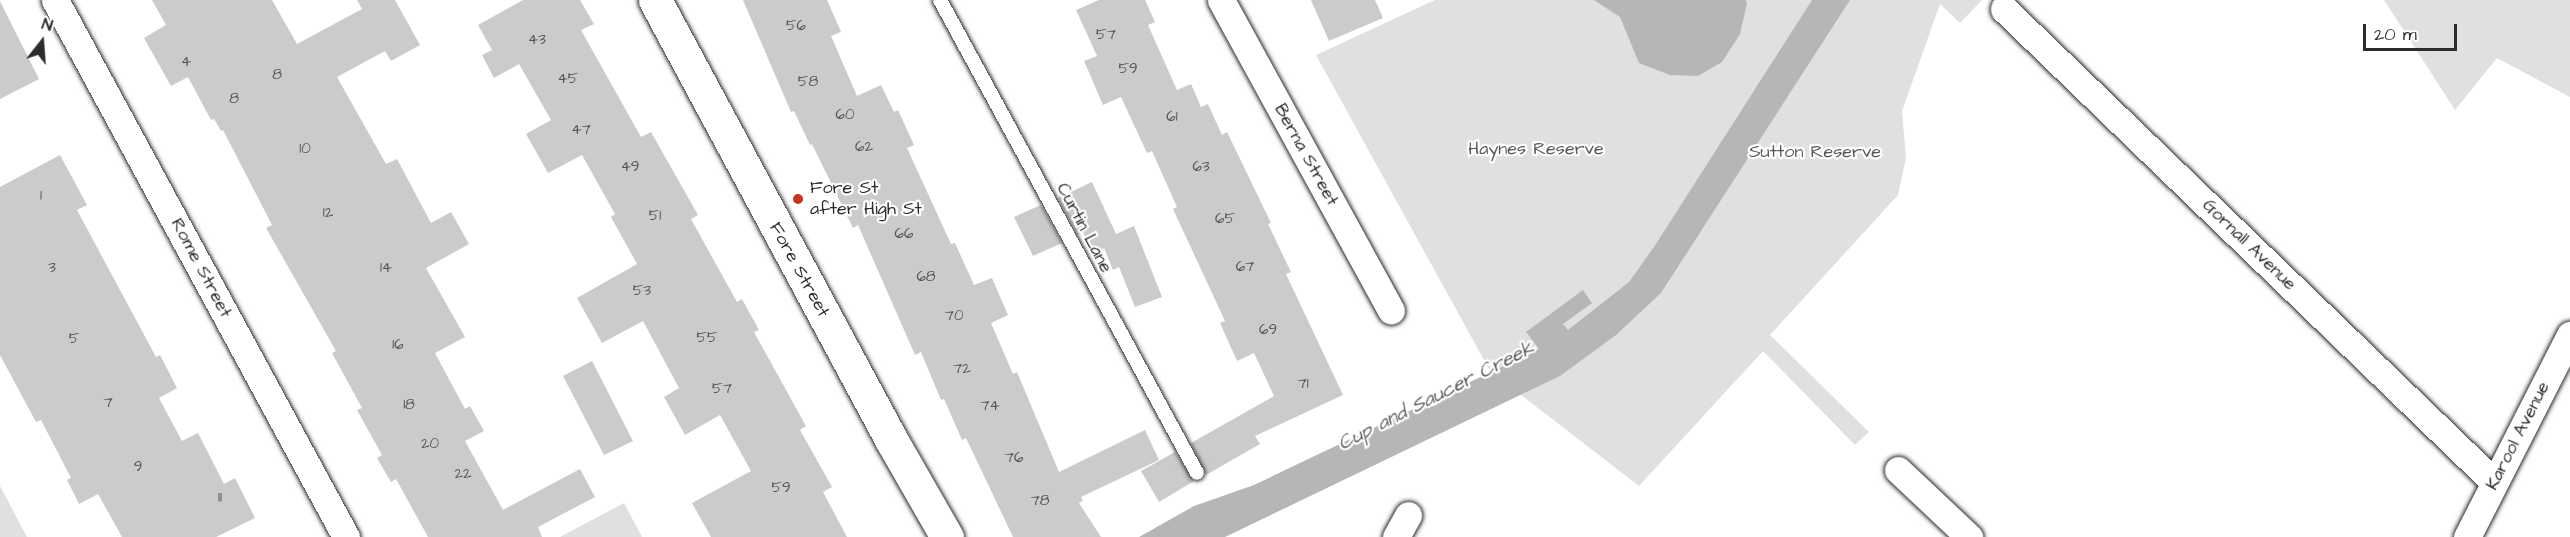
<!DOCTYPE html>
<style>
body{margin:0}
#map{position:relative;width:2570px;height:537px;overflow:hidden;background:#fff;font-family:"Architects Daughter",sans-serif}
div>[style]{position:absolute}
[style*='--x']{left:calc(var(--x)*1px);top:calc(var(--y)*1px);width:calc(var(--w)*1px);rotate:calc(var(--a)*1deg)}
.green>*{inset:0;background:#e0e0e0}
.water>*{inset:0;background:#b6b6b6}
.building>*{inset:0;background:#cbcbcb}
.roads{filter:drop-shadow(0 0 2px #2b2b2b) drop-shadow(0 0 2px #2b2b2b)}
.service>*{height:14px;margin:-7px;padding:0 7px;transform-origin:7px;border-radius:7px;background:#fff}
.minor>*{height:27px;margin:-13.5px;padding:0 13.5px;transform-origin:13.5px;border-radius:13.5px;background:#fff}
.secondary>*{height:33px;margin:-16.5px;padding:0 16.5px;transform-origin:16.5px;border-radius:16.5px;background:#fff}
.dots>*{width:16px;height:16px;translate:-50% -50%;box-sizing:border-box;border:3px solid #fff;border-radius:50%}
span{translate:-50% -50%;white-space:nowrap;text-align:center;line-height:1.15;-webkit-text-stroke:4.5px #fff;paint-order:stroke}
.number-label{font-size:15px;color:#535353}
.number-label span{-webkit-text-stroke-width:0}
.park-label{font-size:18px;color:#585858}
.street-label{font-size:18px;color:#2b2b2b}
.poi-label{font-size:18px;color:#2b2b2b}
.left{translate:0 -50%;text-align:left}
.water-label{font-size:20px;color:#5c5c5c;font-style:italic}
.north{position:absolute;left:12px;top:12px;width:60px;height:60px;-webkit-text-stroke:4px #fff;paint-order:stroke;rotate:17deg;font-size:16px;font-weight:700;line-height:24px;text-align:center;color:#2b2b2b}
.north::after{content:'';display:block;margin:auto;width:21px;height:27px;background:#2b2b2b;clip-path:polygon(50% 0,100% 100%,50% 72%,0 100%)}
.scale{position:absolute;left:2363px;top:24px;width:94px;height:27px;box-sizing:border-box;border:3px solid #2b2b2b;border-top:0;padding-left:8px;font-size:18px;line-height:21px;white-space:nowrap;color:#2b2b2b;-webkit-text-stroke:4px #fff;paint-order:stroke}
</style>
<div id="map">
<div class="green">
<i style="clip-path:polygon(1435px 0,1982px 0,1960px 23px,1940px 4px,1902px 111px,1906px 158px,1898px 195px,1770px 335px,1869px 432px,1855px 445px,1763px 351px,1639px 486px,1490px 371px,1316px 55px)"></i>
<i style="clip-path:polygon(2384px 0,2570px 0,2570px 97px,2497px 58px,2455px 110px)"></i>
<i style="clip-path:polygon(0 486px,27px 537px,0 537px)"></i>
<i style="clip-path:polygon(624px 503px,642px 537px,560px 537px)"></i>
</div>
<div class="water">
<i style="clip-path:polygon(1594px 0,1746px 0,1747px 3px,1740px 34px,1722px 62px,1698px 76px,1670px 75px,1639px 63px,1620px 17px)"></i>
<i style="clip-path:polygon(1812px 0,1850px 0,1661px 293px,1616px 335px,1560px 376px,1225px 537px,1139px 537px,1194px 506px,1254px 485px,1539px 349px,1526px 332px,1583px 290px,1592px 303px,1563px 324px,1568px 330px,1629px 282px,1654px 247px)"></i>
</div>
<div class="building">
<i style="clip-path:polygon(152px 0,272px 0,297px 44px,362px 9px,357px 0,395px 0,420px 45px,391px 61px,385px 51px,337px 77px,386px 164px,397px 159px,431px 223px,451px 212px,469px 244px,426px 268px,465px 337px,435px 353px,465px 409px,470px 406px,484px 431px,465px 441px,503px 510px,580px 469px,595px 497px,538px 527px,542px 537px,428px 537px,396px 479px,391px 482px,377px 458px,382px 455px,357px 410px,362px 408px,332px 353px,336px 351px,266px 228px,272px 225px,223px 130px,221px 131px,214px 119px,211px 120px,188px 77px,171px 86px,144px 38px,166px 25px)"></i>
<i style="clip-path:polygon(523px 0,580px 0,594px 24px,581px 30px,641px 137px,651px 132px,698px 215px,691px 219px,737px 302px,742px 299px,759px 330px,754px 332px,806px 426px,800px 430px,832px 487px,823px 492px,847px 537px,711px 537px,692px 503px,751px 471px,720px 415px,685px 435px,664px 397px,679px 388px,643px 321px,602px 343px,577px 298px,637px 264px,611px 217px,615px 214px,582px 155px,548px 173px,526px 134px,551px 120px,519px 64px,494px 78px,482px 55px,492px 50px,478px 25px)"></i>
<i style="clip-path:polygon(743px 0,827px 0,841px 32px,831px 36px,857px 96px,881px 85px,894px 112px,898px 110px,914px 145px,907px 148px,951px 244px,955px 243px,974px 285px,992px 278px,1008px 315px,991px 323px,1013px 374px,1017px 372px,1059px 472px,1145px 430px,1159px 460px,1081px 497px,1083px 501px,1079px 503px,1101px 537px,1013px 537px,966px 438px,962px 440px,944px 399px,941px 400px,921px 352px,915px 355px,858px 225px,853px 228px,812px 144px,810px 145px,794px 111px,791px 112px)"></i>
<i style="clip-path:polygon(1099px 0,1145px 0,1155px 22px,1148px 25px,1177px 90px,1191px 84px,1201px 107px,1208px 104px,1222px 135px,1227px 132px,1271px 223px,1268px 224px,1291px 272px,1286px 274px,1343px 395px,1255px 436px,1260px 444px,1206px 475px,1191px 443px,1274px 396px,1254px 353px,1237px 361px,1220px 323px,1225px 321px,1173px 209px,1177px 207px,1152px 151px,1147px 153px,1121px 97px,1103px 105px,1084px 61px,1097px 56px,1076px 10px)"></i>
<i style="clip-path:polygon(1311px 0,1375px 0,1383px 18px,1329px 41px)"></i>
<i style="clip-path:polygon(0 1px,39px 79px,0 99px)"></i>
<i style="clip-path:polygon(60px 155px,87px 205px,77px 210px,156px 357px,160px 355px,177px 388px,159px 398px,182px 441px,198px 433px,224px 484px,235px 478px,255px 518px,216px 537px,122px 537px,98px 494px,79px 504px,67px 480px,71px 478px,41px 420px,36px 422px,0 355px,0 187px)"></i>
<i style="clip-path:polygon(1092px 182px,1116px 234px,1134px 226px,1162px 297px,1135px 307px,1119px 267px,1113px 270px,1104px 248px,1094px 253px,1088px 237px,1086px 238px,1083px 232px,1078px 235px,1058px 198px)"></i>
<i style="clip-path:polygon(1041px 205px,1062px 243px,1033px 256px,1014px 217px)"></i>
<i style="clip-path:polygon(592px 361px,633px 441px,604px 455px,563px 376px)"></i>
<i style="clip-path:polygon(1175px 452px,1194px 481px,1159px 502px,1141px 471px)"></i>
</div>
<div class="roads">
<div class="service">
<i style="--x:940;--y:0;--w:538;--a:61.48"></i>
</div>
<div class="minor">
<i style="--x:55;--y:0;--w:611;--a:61.55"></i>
<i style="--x:1221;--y:0;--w:354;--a:61.3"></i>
<i style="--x:2004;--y:9;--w:681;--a:43.99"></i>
<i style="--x:1898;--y:470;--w:98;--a:43.3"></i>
<i style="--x:1396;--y:537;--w:25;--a:-61"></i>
<i style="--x:2467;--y:537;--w:227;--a:-63"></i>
</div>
<div class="secondary">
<i style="--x:655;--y:0;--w:501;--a:61.75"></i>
<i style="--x:892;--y:441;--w:111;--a:60.2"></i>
</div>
</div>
<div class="dots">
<i style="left:798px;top:199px;background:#c8321e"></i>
</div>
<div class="number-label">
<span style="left:796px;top:26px">56</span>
<span style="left:1106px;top:35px">57</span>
<span style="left:537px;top:40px">43</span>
<span style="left:186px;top:62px">4</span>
<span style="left:1128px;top:69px">59</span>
<span style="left:277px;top:75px">8</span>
<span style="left:568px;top:79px">45</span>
<span style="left:808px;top:82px">58</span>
<span style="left:234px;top:99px">8</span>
<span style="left:845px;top:115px">60</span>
<span style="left:1172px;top:117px">61</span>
<span style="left:581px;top:130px">47</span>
<span style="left:864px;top:147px">62</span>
<span style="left:305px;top:149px">10</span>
<span style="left:630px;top:167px">49</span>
<span style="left:1201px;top:167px">63</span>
<span style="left:41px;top:196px">1</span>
<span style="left:328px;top:213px">12</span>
<span style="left:655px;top:216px">51</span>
<span style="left:1225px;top:219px">65</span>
<span style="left:904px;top:234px">66</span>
<span style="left:1245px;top:267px">67</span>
<span style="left:52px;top:268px">3</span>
<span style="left:386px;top:268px">14</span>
<span style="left:926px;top:277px">68</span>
<span style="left:642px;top:291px">53</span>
<span style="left:954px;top:316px">70</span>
<span style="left:1268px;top:330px">69</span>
<span style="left:707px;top:338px">55</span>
<span style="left:74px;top:339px">5</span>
<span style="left:398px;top:345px">16</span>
<span style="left:962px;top:369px">72</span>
<span style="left:1303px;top:384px">71</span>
<span style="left:722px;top:389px">57</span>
<span style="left:108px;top:403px">7</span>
<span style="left:409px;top:405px">18</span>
<span style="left:990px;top:406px">74</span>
<span style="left:430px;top:444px">20</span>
<span style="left:1014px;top:458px">76</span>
<span style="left:138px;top:467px">9</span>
<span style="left:463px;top:474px">22</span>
<span style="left:781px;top:488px">59</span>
<span style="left:220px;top:498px">11</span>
<span style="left:1040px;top:501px">78</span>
</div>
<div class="park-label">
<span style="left:1536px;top:149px">Haynes Reserve</span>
<span style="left:1815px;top:152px">Sutton Reserve</span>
</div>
<div class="street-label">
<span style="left:1306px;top:155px;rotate:61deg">Berna Street</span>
<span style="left:1084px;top:228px;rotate:62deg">Curtin Lane</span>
<span style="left:2249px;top:245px;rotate:44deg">Gornall Avenue</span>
<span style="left:201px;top:268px;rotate:62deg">Rome Street</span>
<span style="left:799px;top:270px;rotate:61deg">Fore Street</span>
<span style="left:2518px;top:436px;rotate:-63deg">Karool Avenue</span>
</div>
<div class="poi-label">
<span class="left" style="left:810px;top:199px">Fore St<br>after High St</span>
</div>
<div class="water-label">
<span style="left:1436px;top:396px;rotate:-27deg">Cup and Saucer Creek</span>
</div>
<div class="north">N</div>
<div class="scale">20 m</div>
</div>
